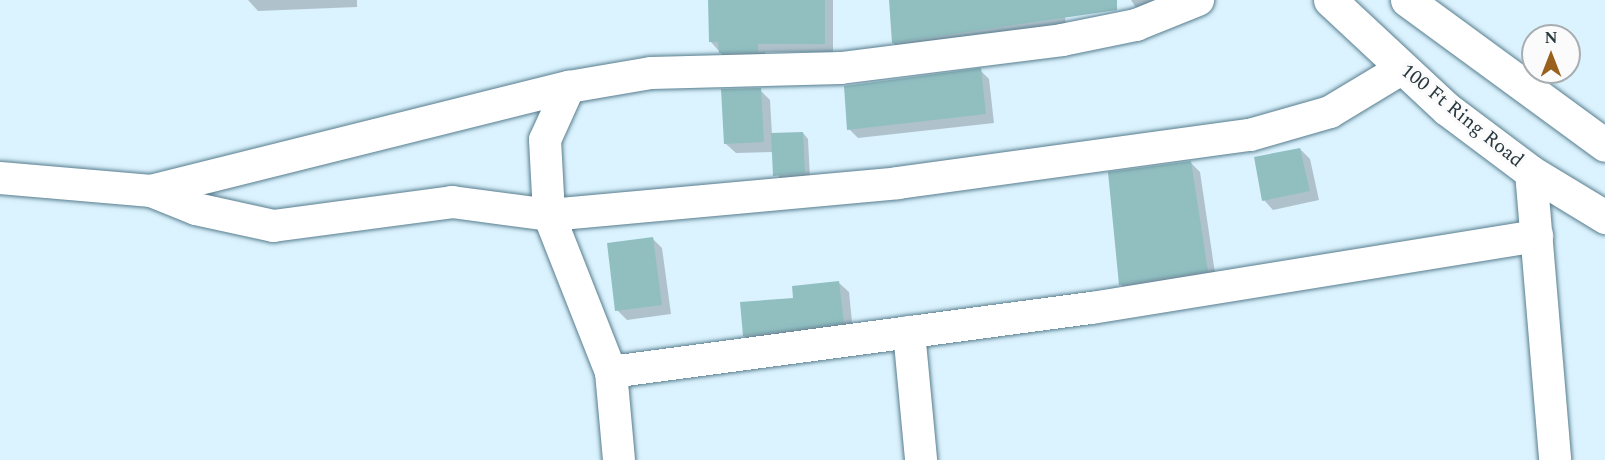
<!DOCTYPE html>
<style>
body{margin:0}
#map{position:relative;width:1605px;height:460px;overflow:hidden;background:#dbf3fe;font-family:Spectral,serif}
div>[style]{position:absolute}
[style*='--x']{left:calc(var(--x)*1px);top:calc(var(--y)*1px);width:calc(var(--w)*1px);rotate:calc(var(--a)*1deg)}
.shadow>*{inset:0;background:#0003}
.building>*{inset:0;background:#91bfc0}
.roads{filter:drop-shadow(0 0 2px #587d8e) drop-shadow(0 0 2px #587d8e)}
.street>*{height:32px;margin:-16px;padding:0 16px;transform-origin:16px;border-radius:16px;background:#fff}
.primary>*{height:33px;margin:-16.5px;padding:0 16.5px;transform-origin:16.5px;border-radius:16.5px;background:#fff}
span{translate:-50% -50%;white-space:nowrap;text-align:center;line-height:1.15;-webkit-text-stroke:6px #fbfbfb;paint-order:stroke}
.street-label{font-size:20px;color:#28383f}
.north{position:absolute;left:1521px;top:24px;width:60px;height:60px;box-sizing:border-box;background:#fbfbfb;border:2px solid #a7adb0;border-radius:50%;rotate:0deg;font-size:16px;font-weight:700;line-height:24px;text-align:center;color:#28383f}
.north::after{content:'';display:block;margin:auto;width:21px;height:27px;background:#9a611e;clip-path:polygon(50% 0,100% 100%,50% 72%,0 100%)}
</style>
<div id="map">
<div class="shadow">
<i style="clip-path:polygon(357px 0,357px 7px,258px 11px,248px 0)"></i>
<i style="clip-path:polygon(709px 0,833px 0,833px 52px,765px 52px,766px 60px,728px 61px,710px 41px)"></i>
<i style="clip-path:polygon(890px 0,1064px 0,1066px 30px,901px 51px,893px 43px)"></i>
<i style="clip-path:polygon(1131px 0,1174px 0,1141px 15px)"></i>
<i style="clip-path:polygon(980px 70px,989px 79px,994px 123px,858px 138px,849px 129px)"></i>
<i style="clip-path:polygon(760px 90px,770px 100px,772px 135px,803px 133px,808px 139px,810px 178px,780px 181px,774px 152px,736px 153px,726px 144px)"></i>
<i style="clip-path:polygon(1300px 149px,1310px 159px,1319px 200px,1273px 210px,1264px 200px)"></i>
<i style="clip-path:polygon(1191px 163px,1200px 172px,1216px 280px,1130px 294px,1121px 285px)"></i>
<i style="clip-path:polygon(652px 238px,662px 248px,671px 314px,627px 320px,617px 310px)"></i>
<i style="clip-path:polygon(839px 283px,849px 292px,853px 332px,754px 345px,744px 336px,795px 299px)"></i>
</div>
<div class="building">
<i style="clip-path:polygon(708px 0,825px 0,825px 44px,758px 44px,758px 52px,719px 53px,718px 42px,709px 42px)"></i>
<i style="clip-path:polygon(889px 0,1117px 0,1117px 10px,892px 43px)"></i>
<i style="clip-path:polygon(981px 68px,986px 114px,847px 130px,844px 86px)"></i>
<i style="clip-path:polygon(761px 88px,764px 142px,724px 144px,721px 89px)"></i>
<i style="clip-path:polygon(803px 132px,805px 173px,773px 176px,771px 133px)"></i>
<i style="clip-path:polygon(1300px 148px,1310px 191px,1262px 201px,1254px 157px)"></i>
<i style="clip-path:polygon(1191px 161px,1208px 271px,1119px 285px,1108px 172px)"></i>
<i style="clip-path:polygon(653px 237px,662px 305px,615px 311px,607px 243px)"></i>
<i style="clip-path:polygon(839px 281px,844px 323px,743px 336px,740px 302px,793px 298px,792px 286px)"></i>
</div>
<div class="roads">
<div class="street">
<i style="--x:569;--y:87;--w:58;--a:114.4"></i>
<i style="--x:545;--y:140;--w:75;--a:86.9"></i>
<i style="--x:549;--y:215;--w:350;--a:-5.2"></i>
<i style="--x:898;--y:183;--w:355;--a:-7.8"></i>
<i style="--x:1250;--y:135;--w:83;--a:-16"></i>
<i style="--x:1330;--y:112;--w:85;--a:-31.1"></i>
<i style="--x:1531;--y:172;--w:289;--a:85.2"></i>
<i style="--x:0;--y:178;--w:152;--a:4.9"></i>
<i style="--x:151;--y:191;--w:48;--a:21.8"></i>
<i style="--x:196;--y:209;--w:79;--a:12.4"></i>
<i style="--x:273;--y:226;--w:181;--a:-7.6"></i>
<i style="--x:452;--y:202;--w:98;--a:7.6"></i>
<i style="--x:549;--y:215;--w:169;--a:68.5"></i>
<i style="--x:611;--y:372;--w:88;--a:84.8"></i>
<i style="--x:151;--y:191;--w:431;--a:-14"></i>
<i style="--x:569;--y:87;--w:83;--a:-9.7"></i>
<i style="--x:651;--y:73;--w:190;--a:-1.5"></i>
<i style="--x:841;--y:68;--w:223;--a:-7.2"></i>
<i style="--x:1062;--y:40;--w:76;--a:-11.5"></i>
<i style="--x:1136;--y:25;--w:67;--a:-22"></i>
<i style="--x:909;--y:332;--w:129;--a:84.6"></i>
<i style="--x:611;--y:372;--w:485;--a:-7.6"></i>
<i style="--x:1092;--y:308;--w:451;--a:-9.2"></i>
</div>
<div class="primary">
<i style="--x:1330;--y:0;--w:160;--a:43"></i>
<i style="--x:1447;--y:109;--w:105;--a:36.9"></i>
<i style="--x:1531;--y:172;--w:87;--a:31.3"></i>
<i style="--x:1407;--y:0;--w:245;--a:36.2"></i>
</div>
</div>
<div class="street-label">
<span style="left:1462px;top:116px;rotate:39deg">100 Ft Ring Road</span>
</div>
<div class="north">N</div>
</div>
